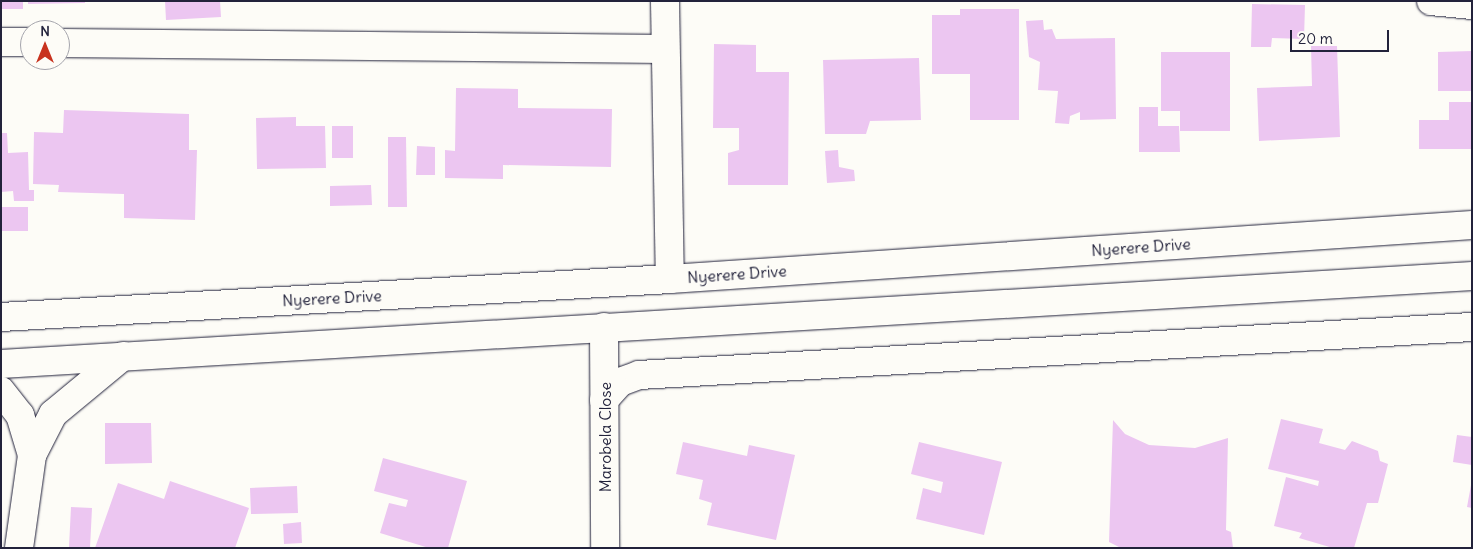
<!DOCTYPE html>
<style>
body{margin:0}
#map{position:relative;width:1473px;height:549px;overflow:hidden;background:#fdfcf7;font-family:Delius,sans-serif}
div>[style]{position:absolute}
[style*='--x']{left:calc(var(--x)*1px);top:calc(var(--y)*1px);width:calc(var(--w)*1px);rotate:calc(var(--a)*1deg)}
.building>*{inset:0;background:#ecc6f1}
.roads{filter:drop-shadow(0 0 1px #22223b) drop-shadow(0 0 1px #22223b)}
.minor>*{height:28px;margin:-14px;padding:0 14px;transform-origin:14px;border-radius:14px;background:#fdfcf7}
.secondary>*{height:28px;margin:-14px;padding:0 14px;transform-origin:14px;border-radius:14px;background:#fdfcf7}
span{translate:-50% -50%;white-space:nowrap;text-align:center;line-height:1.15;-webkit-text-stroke:4px #fdfcf7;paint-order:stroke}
.street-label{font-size:16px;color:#22223b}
.frame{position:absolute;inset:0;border:2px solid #22223b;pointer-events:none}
.north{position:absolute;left:20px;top:20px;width:50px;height:50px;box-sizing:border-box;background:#fdfcf7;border:1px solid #a5a5ac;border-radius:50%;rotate:0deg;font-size:14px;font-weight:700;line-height:20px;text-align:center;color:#22223b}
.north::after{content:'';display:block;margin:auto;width:18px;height:22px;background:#c8321e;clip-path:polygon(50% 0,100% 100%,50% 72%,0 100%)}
.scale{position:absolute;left:1290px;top:30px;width:99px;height:22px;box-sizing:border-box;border:2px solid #22223b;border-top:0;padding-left:6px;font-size:15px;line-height:18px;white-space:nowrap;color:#22223b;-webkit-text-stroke:4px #fdfcf7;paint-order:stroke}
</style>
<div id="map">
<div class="building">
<i style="clip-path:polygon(1px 1px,23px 1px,23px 9px,1px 9px)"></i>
<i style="clip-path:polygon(28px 1px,85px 1px,85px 3px,28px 4px)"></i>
<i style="clip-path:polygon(165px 1px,220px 1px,221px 17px,166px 20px)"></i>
<i style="clip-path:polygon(1252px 4px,1305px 5px,1304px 39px,1272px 38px,1271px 47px,1251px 47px)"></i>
<i style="clip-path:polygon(960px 9px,1019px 9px,1019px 120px,970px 120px,970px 74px,932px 74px,932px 15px,960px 15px)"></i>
<i style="clip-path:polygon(1043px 20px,1044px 30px,1052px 29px,1056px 39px,1115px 38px,1116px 119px,1080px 120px,1080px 112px,1070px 116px,1069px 124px,1055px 123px,1058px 91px,1038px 90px,1040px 62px,1029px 57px,1026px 21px)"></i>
<i style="clip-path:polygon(714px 44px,756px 45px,756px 72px,789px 72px,788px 185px,728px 185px,728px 153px,739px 150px,739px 128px,713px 128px)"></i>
<i style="clip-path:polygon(1311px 46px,1337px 46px,1340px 137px,1259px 141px,1257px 88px,1312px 86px)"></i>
<i style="clip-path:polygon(1472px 51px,1472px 91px,1438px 91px,1438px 52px)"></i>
<i style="clip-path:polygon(1161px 52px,1230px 52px,1230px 131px,1180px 131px,1180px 111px,1161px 111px)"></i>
<i style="clip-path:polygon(919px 58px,921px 120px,870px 121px,866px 134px,825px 134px,823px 60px)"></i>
<i style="clip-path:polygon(456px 88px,518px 89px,518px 108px,612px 109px,611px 167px,503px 165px,503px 179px,445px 178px,445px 150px,455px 151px)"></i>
<i style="clip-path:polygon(1449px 102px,1472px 102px,1472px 149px,1419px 149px,1419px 120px,1449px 120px)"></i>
<i style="clip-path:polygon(1139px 107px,1158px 107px,1158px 126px,1179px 126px,1180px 152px,1139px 152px)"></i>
<i style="clip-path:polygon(64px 110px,189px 114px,189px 150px,197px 150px,195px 220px,124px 218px,124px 194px,58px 192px,59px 185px,33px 184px,34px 132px,63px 133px)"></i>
<i style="clip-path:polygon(296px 117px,296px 126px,325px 126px,326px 168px,257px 169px,256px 118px)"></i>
<i style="clip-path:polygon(332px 126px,353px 126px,353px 158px,332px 158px)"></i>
<i style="clip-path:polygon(1px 133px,7px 133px,8px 153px,28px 152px,29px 190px,34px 190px,34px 201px,14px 201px,13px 191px,1px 192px)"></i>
<i style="clip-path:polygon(388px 137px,406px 137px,407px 207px,388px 207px)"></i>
<i style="clip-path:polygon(417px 146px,435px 147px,435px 175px,416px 175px)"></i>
<i style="clip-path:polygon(838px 150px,839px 167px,854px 170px,855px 181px,827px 183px,825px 151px)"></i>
<i style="clip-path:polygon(371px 185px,372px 205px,330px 206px,330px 186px)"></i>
<i style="clip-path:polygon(1px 207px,28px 207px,28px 231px,1px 231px)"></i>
<i style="clip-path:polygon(1281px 419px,1323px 429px,1319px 443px,1345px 450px,1352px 441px,1378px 451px,1380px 461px,1388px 464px,1378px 503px,1367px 503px,1354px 548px,1333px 548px,1299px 538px,1302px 533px,1274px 526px,1286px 477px,1318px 486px,1319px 481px,1268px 469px)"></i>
<i style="clip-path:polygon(1113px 420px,1125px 434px,1149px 445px,1195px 448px,1228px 438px,1226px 530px,1231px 532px,1233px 548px,1121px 548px,1109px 542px)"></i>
<i style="clip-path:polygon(105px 423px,151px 423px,152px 463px,105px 464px)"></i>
<i style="clip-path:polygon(1457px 435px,1472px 437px,1472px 465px,1453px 462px)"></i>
<i style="clip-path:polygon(683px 442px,747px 456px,749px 445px,795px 455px,776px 540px,707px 525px,712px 503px,699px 499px,703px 480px,676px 474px)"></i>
<i style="clip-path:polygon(919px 442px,1002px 462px,984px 535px,916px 519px,923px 488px,941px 493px,943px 482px,911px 474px)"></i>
<i style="clip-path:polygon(383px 458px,467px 481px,448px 548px,429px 548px,380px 533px,389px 503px,406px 507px,408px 500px,374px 491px)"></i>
<i style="clip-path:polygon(170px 481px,249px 508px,235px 548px,95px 548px,118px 483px,164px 499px)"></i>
<i style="clip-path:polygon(1471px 485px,1472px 485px,1472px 508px,1467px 507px)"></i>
<i style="clip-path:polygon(297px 486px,298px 513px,251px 514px,250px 488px)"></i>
<i style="clip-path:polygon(71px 507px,92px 508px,90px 548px,69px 547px)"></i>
<i style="clip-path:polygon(301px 522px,302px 543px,284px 544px,283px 524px)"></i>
</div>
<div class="roads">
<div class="minor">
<i style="--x:665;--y:1;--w:278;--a:89"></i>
<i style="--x:1431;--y:1;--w:41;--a:5.6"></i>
<i style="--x:1;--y:42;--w:29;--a:0"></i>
<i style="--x:60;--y:43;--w:604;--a:0.57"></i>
<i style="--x:604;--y:327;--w:221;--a:89.7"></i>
<i style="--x:1;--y:391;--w:31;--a:52"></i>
<i style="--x:20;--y:415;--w:42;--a:73.3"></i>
<i style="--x:604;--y:400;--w:24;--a:-48"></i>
<i style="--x:620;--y:382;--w:20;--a:-20"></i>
<i style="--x:639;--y:375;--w:834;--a:-3.3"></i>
<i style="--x:19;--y:548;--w:94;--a:-82"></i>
<i style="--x:32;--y:455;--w:46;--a:-62.9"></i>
<i style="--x:53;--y:414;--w:91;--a:-39.6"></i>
</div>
<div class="secondary">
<i style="--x:1;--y:317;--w:670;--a:-3.25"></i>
<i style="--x:670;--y:279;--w:804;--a:-3.85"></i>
<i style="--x:1;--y:364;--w:1474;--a:-3.42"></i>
</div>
</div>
<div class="street-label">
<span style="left:1141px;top:247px;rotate:-4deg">Nyerere Drive</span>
<span style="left:737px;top:274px;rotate:-4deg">Nyerere Drive</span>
<span style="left:332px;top:298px;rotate:-3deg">Nyerere Drive</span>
<span style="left:605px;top:437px;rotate:-90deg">Marobela Close</span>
</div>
<div class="frame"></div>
<div class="north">N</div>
<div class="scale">20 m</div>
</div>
